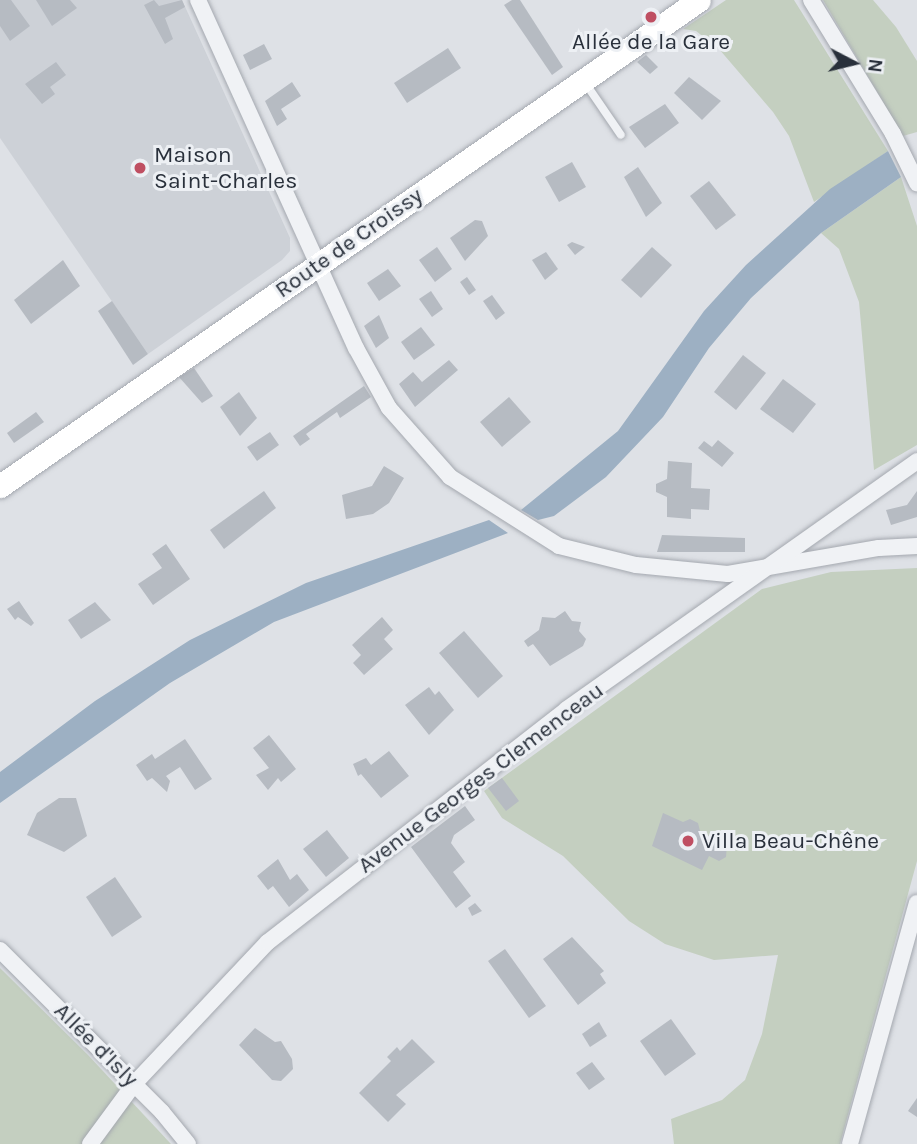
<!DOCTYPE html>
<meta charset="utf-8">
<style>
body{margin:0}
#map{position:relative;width:917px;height:1144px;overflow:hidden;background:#dee1e6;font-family:Karla,sans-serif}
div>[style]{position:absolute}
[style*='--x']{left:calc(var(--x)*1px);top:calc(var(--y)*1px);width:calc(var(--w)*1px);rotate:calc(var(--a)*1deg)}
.built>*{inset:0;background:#cdd1d7}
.green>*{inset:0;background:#c4cfc0}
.water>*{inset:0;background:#9db0c3}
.building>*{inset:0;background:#b6bbc2}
.roads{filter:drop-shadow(0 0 2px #a4a8af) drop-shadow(0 0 2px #a4a8af)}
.service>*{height:8px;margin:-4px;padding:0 4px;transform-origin:4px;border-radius:4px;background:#f0f2f5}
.minor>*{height:16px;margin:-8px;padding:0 8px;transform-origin:8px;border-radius:8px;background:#f0f2f5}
.secondary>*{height:23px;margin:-11.5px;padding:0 11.5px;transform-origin:11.5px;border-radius:11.5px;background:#fff}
.dots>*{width:19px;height:19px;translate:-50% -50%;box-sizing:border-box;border:4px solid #edf0f4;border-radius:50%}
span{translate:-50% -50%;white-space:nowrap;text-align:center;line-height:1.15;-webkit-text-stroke:6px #edf0f4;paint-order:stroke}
.poi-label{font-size:23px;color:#29303b}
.left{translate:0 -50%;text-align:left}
.street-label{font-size:23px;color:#29303b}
.north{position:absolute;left:819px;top:28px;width:70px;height:70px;-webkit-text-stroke:5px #edf0f4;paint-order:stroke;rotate:97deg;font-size:19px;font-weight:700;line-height:28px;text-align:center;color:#29303b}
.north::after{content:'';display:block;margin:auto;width:24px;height:32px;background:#29303b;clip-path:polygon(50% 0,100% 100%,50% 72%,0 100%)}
</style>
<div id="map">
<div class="built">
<i style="clip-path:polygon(0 0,182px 0,290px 238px,290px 251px,282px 260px,148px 354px,0 138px)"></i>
</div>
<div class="green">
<i style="clip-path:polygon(726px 0,794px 0,888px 151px,814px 202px,789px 136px,773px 112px,719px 49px,696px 31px,683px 29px)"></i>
<i style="clip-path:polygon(823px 0,873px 0,896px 27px,917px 61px,917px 132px,903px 136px)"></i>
<i style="clip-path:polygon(901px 177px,917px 226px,917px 445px,874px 470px,859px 302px,839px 249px,821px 233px)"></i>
<i style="clip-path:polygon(917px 568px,917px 861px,840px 1144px,674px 1144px,671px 1119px,722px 1100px,745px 1080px,762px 1034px,778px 955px,714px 960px,665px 944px,629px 921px,563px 856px,502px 818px,484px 791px,762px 589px,831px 572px)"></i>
<i style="clip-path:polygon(0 968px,88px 1055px,171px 1144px,0 1144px)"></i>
</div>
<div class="water">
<i style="clip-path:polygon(888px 151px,901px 177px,821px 233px,751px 298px,709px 348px,663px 417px,606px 477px,554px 516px,538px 520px,521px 510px,618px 431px,704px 311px,746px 265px,830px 189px)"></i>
<i style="clip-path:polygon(489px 520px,508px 533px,274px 622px,170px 683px,0 803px,0 772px,95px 701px,190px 640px,306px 583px)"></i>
</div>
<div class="building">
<i style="clip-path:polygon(0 0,11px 0,30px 26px,10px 41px,0 26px)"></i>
<i style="clip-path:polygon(36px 0,70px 0,77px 8px,52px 26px)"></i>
<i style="clip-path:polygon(154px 0,159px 6px,182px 0,185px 7px,165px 18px,173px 39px,165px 44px,144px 5px)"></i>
<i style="clip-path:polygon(512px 0,520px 0,563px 67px,552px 75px,504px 5px)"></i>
<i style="clip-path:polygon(264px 44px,272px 59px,250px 70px,243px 55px)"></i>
<i style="clip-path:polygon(448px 48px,461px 68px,407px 103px,394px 83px)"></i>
<i style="clip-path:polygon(646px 55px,658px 67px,650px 74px,637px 62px)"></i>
<i style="clip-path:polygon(56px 62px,66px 75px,50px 87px,55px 94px,42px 104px,25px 84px)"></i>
<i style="clip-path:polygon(689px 77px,721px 101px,702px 120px,674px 93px)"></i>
<i style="clip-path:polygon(292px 82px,301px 96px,281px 109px,287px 119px,277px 126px,265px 101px)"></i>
<i style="clip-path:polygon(665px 104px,679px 123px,645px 148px,629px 127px)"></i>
<i style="clip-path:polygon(572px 162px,586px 187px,559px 202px,545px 177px)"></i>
<i style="clip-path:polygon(638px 167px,662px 203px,646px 217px,624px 177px)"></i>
<i style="clip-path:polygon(709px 181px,736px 215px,716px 230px,690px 196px)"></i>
<i style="clip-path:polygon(475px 220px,482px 221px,488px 236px,465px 261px,450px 238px)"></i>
<i style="clip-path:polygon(572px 242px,585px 247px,575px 255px,567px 245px)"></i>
<i style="clip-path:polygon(437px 247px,452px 269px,435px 282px,419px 260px)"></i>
<i style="clip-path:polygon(652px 247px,672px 265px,641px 298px,621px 280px)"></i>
<i style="clip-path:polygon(546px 252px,558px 269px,545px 280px,532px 260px)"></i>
<i style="clip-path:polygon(63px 260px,80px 286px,31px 324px,14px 300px)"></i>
<i style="clip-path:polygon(388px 269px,401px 286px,379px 301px,367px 283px)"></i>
<i style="clip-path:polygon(467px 277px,476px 290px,469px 295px,460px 282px)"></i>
<i style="clip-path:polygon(431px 291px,443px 309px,432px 317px,419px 299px)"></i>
<i style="clip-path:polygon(492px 295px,505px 313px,496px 320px,483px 301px)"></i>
<i style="clip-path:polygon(112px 301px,148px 354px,133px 365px,98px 311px)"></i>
<i style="clip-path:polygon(379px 315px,389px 338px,376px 348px,364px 326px)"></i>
<i style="clip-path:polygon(421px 327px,435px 345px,414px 360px,401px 342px)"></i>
<i style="clip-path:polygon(743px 355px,766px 373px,736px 410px,714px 392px)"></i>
<i style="clip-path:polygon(449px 360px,458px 370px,415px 407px,399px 384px,413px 372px,422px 382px)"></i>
<i style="clip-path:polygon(194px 368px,213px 396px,202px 403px,179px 377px)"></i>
<i style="clip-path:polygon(783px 379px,816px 404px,793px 433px,760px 409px)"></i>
<i style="clip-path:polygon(364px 386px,371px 397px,340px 418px,337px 412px,306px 434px,310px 439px,300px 446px,293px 436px)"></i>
<i style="clip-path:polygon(239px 392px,257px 418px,240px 436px,220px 407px)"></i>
<i style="clip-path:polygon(509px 397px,531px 422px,502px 447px,480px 422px)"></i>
<i style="clip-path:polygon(36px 412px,44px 422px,14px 443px,7px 433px)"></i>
<i style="clip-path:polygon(270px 432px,279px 445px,257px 461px,247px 447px)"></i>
<i style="clip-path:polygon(718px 440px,734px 453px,722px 467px,698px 448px,704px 441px,712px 447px)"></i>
<i style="clip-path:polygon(668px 461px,692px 463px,691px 488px,710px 489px,709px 510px,691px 509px,691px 519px,667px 517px,667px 497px,656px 492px,656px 484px,667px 479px)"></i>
<i style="clip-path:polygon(384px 466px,404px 478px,389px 503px,373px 514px,346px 519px,342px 495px,372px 486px)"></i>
<i style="clip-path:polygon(264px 491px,276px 508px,224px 549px,210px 530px)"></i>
<i style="clip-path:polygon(917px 491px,917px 517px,891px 525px,886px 510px,907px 505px)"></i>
<i style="clip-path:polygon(662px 535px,745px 538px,745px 552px,657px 552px)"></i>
<i style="clip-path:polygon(166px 544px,190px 579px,153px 605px,138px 584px,162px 568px,152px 554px)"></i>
<i style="clip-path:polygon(19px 601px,34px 623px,31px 626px,18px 617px,15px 620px,7px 609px)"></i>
<i style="clip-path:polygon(95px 602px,111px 620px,81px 639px,68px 620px)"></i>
<i style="clip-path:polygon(565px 611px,572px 621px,581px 622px,579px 631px,586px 639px,583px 646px,550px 666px,533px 644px,528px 647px,524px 641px,539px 630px,542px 617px,555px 618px)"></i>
<i style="clip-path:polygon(382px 617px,393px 630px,384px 639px,393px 649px,364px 675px,353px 663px,361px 655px,352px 645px)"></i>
<i style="clip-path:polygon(464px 631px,503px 676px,478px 698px,439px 653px)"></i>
<i style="clip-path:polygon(429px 687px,435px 695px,439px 691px,454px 710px,429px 735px,405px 705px)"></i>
<i style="clip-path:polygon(269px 735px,296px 769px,281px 782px,278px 778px,268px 790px,256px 775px,269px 768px,253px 748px)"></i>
<i style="clip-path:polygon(185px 739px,212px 779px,195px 790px,180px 767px,166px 776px,170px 781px,167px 792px,152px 778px,147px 781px,136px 765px,152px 754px,155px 759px)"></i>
<i style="clip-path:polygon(389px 751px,409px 776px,381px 798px,361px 774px,358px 776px,353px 764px,366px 758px,371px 765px)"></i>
<i style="clip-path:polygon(502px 778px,519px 801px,506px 811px,488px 788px)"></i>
<i style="clip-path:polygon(59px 798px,76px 798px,87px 836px,64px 852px,27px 835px,37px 813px)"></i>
<i style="clip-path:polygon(465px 806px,475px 820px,454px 835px,451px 843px,465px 862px,453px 872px,471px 896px,456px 908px,411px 847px)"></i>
<i style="clip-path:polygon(663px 813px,683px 822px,690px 819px,698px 823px,700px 831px,727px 845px,726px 857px,719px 861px,709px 856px,702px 870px,652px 846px)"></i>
<i style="clip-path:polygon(327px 830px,349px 858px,326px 877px,303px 849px)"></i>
<i style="clip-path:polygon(278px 859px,290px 880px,297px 874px,309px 890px,289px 907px,273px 886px,268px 890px,257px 876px)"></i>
<i style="clip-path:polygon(115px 877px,142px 917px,112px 937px,86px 897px)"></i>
<i style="clip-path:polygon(475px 903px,482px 911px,472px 916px,468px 908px)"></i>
<i style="clip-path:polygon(572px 937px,604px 971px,600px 974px,606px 983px,578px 1005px,543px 959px)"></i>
<i style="clip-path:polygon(505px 949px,546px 1006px,529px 1018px,488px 961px)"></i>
<i style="clip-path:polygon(671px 1019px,696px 1054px,665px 1076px,640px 1041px)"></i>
<i style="clip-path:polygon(599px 1022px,607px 1036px,590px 1047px,582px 1034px)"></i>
<i style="clip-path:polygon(255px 1028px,275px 1042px,281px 1041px,292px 1059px,293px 1069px,281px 1081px,272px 1080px,239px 1045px)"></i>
<i style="clip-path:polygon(412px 1039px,435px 1062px,396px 1095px,406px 1104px,388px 1122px,359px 1093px,391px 1061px,387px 1057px,397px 1047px,400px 1051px)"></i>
<i style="clip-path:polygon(592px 1062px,605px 1079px,589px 1090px,576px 1073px)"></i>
<i style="clip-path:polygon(917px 1098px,917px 1117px,908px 1111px)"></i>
</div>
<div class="roads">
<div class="service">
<i style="--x:584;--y:81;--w:65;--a:55.6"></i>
</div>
<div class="minor">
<i style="--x:198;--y:0;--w:382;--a:65.6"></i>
<i style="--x:356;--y:348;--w:68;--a:61.2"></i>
<i style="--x:389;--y:408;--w:92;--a:48.5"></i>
<i style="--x:450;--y:477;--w:129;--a:32.3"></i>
<i style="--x:559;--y:546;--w:79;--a:13.9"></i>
<i style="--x:636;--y:565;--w:92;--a:5.6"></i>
<i style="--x:728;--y:574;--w:153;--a:-9.8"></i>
<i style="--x:879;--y:548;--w:38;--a:-3"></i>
<i style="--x:811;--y:0;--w:157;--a:58.5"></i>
<i style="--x:893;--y:134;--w:55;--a:63.9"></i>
<i style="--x:0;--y:950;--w:229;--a:45"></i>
<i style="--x:162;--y:1112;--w:41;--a:50.9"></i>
<i style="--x:90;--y:1144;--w:74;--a:-53.7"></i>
<i style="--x:134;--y:1084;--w:195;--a:-46.7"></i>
<i style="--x:268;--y:942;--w:379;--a:-37.9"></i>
<i style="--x:567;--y:709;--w:429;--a:-35.3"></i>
<i style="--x:850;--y:1144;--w:250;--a:-74.5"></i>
</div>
<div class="secondary">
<i style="--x:0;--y:486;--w:851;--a:-34.81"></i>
</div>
</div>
<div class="dots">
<i style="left:651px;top:17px;background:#bf4f62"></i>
<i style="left:140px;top:168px;background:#bf4f62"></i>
<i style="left:688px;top:841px;background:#bf4f62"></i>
</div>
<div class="poi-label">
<span style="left:651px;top:42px">Allée de la Gare</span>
<span class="left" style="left:154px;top:168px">Maison<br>Saint-Charles</span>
<span class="left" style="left:702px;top:841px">Villa Beau-Chêne</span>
</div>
<div class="street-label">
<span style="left:349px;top:243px;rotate:-35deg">Route de Croissy</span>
<span style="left:481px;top:778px;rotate:-37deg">Avenue Georges Clemenceau</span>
<span style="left:96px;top:1045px;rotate:45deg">Allée d'Isly</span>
</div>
<div class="north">N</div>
</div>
